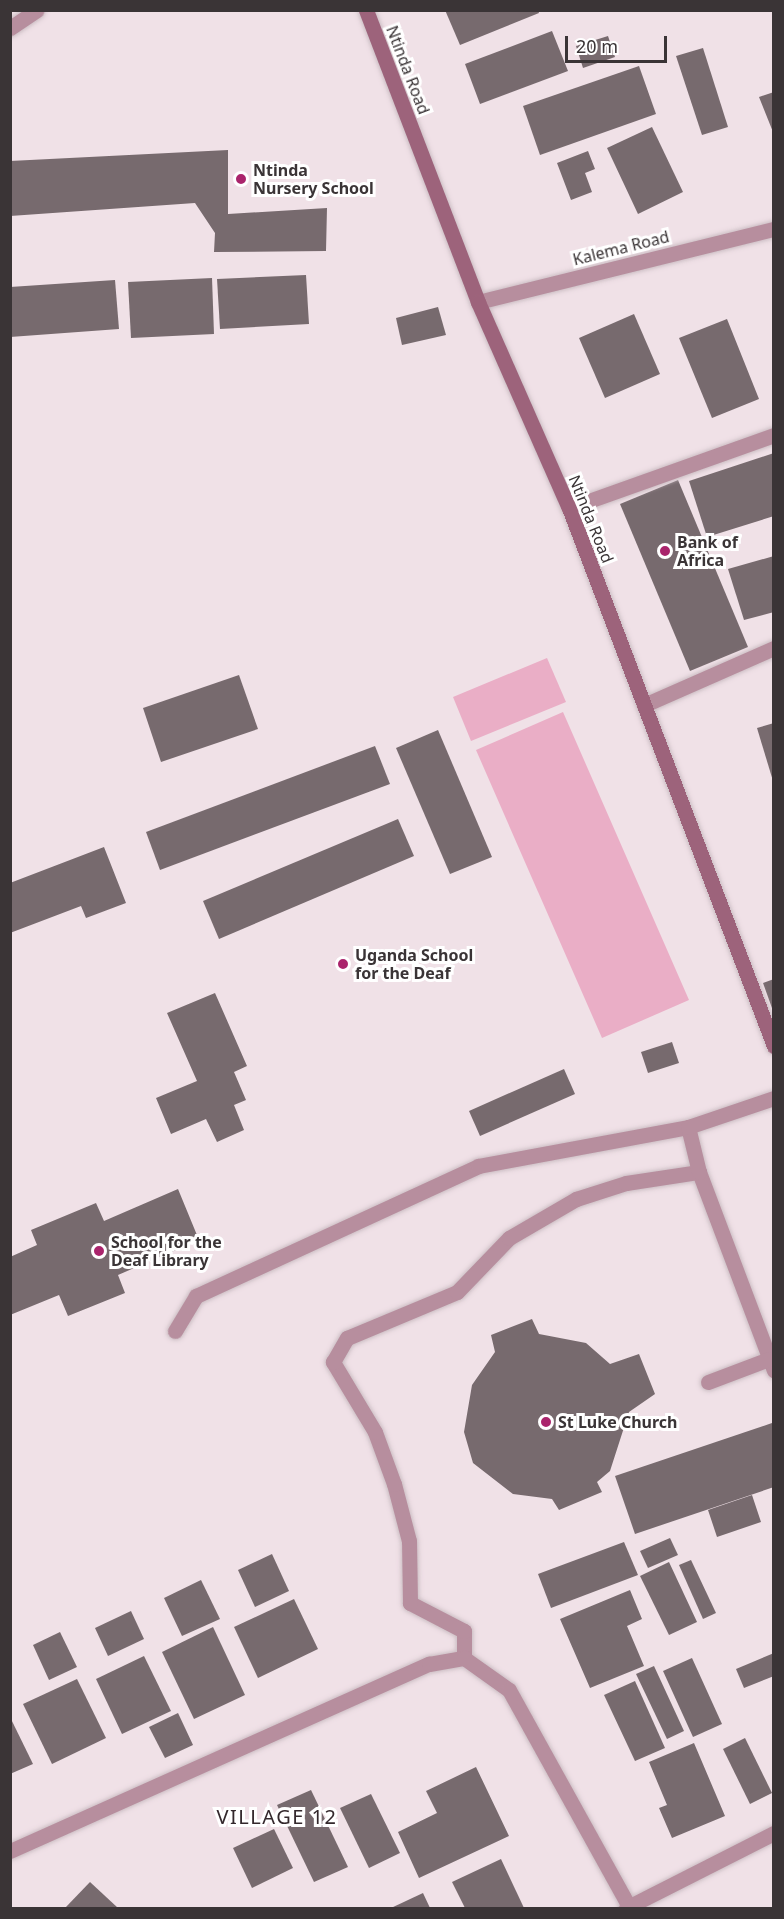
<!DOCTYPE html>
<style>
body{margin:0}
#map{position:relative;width:784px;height:1919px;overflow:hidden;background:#f0e1e7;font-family:"Noto Sans",sans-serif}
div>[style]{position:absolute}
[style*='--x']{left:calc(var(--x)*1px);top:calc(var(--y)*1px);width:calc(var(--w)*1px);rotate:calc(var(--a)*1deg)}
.green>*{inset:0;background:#eaaec6}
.building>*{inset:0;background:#776a6e}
.roads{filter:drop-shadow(0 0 2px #ccbec4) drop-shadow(0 0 2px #ccbec4)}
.lane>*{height:15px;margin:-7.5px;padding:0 7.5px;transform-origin:7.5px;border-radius:7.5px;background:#b78e9e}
.street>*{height:15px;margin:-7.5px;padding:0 7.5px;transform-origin:7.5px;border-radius:7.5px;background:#b78e9e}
.secondary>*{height:15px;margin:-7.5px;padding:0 7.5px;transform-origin:7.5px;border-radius:7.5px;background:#9d637b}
.dots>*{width:16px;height:16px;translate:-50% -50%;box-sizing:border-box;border:3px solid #fff;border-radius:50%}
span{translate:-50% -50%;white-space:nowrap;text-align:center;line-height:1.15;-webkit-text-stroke:6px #fff;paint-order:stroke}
.street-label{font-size:16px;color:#3a3436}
.poi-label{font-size:16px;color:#3a3436;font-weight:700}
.left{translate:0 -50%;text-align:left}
.quarter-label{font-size:20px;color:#33282c;letter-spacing:1.5px}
.frame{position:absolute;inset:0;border:12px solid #3a3436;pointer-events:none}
.scale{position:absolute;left:565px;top:36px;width:102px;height:27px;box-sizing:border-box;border:3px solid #3a3436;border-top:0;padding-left:8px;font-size:18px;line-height:21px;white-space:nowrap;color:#3a3436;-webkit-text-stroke:4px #fff;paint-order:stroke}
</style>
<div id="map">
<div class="green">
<i style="clip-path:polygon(547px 658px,566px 702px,471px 741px,453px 697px)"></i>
<i style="clip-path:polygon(563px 712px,689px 1000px,602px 1038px,476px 750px)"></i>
</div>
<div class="building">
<i style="clip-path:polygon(445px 10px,538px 10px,539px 13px,460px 45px)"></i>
<i style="clip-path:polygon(552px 31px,568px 71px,480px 104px,465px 64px)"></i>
<i style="clip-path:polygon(608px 36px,615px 57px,583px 68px,576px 46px)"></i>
<i style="clip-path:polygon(703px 48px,728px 127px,702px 135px,676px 56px)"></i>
<i style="clip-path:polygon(639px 66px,656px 114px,540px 155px,523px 106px)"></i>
<i style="clip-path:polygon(774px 92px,774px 132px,773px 132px,759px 97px)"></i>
<i style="clip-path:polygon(652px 127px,683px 192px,638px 214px,607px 148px)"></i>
<i style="clip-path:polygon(228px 150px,228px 214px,327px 208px,326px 251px,214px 252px,215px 233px,195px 203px,10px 216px,10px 161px)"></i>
<i style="clip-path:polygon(588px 151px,595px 169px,585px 173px,592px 192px,571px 200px,557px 163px)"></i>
<i style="clip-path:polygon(306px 275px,309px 324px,220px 329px,217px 279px)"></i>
<i style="clip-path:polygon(212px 278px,214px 334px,131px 338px,128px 282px)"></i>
<i style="clip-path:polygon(115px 280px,119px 329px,10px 337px,10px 287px)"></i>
<i style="clip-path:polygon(438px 307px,446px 335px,402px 345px,396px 318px)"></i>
<i style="clip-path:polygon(634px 314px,660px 374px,605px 398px,579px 338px)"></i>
<i style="clip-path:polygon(727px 319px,759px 399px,712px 418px,679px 338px)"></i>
<i style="clip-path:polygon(774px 453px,774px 516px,707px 537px,689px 481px)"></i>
<i style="clip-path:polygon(678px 480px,748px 647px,690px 671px,620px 504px)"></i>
<i style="clip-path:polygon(774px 556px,774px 612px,744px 620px,728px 569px)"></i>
<i style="clip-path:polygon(239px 675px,258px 729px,161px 762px,143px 708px)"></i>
<i style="clip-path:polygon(774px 723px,774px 781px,773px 781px,757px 728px)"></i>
<i style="clip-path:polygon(438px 730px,492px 857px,450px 874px,396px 748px)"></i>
<i style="clip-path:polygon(375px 746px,390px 784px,160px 870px,146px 832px)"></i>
<i style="clip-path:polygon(398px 819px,414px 856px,219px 939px,203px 901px)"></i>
<i style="clip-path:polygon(104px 847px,126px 903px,86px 918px,81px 906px,10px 933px,10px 883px)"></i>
<i style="clip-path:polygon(774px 979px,774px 1011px,773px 1011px,763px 983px)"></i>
<i style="clip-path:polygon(215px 993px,247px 1066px,234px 1072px,246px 1100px,234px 1105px,244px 1130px,217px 1142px,206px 1119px,171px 1134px,156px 1098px,197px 1081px,167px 1013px)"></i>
<i style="clip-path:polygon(672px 1042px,679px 1063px,648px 1073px,641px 1052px)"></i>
<i style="clip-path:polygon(564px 1069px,575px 1094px,480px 1136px,469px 1111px)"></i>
<i style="clip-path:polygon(178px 1189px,199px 1240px,118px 1275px,125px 1293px,68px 1316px,59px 1295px,10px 1315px,10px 1257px,37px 1245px,31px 1230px,96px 1203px,104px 1221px)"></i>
<i style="clip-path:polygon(532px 1319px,539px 1334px,586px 1343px,610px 1364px,639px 1354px,655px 1394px,629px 1412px,610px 1471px,597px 1482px,602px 1492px,559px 1510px,552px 1499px,513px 1494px,473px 1463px,464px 1432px,472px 1385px,495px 1352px,491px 1335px)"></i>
<i style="clip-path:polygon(772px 1423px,774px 1487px,635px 1534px,615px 1476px)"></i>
<i style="clip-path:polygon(752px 1495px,761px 1522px,717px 1537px,708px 1510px)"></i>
<i style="clip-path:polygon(670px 1538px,678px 1555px,648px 1568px,640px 1551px)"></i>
<i style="clip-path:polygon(624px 1542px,638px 1575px,551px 1608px,538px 1574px)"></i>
<i style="clip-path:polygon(272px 1554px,289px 1591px,255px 1607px,238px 1570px)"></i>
<i style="clip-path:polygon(691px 1560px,716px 1613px,703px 1619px,679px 1565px)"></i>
<i style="clip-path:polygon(669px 1562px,697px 1622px,669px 1635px,640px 1576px)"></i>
<i style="clip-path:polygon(201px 1580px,220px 1619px,182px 1636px,164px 1598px)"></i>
<i style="clip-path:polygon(630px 1590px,642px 1619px,627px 1626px,644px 1666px,590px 1688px,560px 1619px)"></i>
<i style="clip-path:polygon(294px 1599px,318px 1649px,258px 1678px,234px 1627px)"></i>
<i style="clip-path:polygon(131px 1611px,144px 1639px,108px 1656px,95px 1628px)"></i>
<i style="clip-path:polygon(213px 1627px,245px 1695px,194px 1719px,162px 1652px)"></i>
<i style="clip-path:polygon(60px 1632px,77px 1667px,49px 1680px,33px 1645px)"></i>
<i style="clip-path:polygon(774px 1653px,774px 1676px,744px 1688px,736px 1669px)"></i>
<i style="clip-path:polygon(144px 1656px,171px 1711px,122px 1734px,96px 1679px)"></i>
<i style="clip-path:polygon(692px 1658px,722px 1724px,693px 1737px,663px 1671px)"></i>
<i style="clip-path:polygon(654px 1666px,684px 1731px,667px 1739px,636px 1674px)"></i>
<i style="clip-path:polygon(77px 1679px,106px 1738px,52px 1764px,23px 1704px)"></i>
<i style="clip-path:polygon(635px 1681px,665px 1748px,635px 1761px,604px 1695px)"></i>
<i style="clip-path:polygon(178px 1713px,193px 1745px,165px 1758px,149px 1727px)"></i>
<i style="clip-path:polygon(10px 1717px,33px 1764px,10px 1774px)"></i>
<i style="clip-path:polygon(745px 1738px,772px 1793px,750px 1804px,723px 1749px)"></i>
<i style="clip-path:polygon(694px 1743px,725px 1816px,672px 1838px,659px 1808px,667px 1805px,649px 1762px)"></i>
<i style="clip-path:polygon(476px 1767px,509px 1836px,419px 1878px,398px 1832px,437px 1813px,426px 1791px)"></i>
<i style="clip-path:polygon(311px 1790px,348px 1867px,314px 1882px,277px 1805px)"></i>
<i style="clip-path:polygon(371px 1794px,400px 1853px,369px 1868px,340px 1808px)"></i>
<i style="clip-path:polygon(274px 1829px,293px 1868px,252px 1888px,233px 1848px)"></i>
<i style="clip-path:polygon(501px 1859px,524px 1908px,465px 1908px,452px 1882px)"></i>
<i style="clip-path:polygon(90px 1882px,118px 1908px,65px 1908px)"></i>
<i style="clip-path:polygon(423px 1893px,430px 1908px,391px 1908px)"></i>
</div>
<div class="roads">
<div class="lane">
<i style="--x:569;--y:508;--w:218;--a:-19.6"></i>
<i style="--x:644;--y:705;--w:142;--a:-23.7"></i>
<i style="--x:175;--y:1331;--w:41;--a:-59"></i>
<i style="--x:196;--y:1296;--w:311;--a:-24.7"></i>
<i style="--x:478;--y:1166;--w:214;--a:-10.5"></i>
</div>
<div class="street">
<i style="--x:10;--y:28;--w:32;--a:-34"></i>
<i style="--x:478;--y:302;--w:305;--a:-13.9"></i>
<i style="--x:699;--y:1172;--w:212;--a:69.3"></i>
<i style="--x:708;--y:1382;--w:65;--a:-20.7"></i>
<i style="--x:464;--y:1658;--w:27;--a:-90"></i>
<i style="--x:464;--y:1631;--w:61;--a:-152.6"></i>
<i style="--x:410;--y:1603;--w:62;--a:-90.9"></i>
<i style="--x:409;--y:1541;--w:59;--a:-104.7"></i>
<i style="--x:394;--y:1484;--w:55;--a:-110.1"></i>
<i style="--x:375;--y:1432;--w:82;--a:-121"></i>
<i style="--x:333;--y:1362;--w:28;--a:-60"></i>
<i style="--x:347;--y:1338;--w:119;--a:-22.7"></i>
<i style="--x:457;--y:1292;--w:75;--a:-46.1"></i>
<i style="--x:509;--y:1238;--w:78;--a:-30.2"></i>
<i style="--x:576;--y:1199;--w:52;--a:-17.7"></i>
<i style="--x:626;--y:1183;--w:74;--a:-8.6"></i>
<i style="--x:699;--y:1172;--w:46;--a:-103.7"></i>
<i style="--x:688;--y:1127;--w:91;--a:-18.6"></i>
<i style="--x:10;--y:1851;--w:459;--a:-24.1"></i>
<i style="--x:429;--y:1664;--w:36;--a:-10"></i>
<i style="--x:464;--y:1658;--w:55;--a:35.4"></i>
<i style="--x:509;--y:1690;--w:249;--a:61"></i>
<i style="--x:626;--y:1908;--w:166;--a:-26.9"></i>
</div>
<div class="secondary">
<i style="--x:366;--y:10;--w:313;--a:69"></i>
<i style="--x:478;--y:302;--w:225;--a:66.2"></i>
<i style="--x:569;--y:508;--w:576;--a:69.14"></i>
</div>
</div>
<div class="dots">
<i style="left:241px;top:179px;background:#aa246c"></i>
<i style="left:665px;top:551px;background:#aa246c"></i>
<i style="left:343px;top:964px;background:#aa246c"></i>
<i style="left:99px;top:1251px;background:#aa246c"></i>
<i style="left:546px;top:1422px;background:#aa246c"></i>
</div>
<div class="street-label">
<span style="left:408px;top:70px;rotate:69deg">Ntinda Road</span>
<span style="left:621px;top:248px;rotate:-14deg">Kalema Road</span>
<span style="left:591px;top:519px;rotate:68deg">Ntinda Road</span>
</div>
<div class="poi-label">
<span class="left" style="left:253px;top:179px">Ntinda<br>Nursery School</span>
<span class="left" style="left:677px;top:551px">Bank of<br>Africa</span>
<span class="left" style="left:355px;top:964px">Uganda School<br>for the Deaf</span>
<span class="left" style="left:111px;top:1251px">School for the<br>Deaf Library</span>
<span class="left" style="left:558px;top:1422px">St Luke Church</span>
</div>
<div class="quarter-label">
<span style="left:277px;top:1816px">VILLAGE 12</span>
</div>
<div class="frame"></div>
<div class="scale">20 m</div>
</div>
